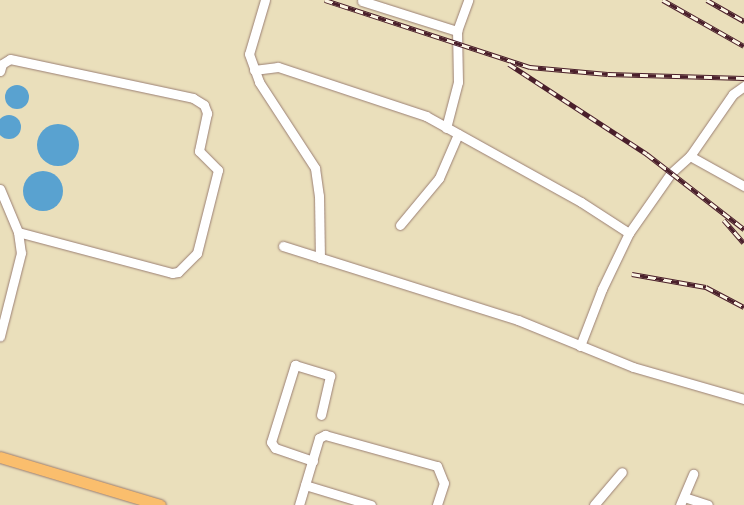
<!DOCTYPE html>
<style>
body{margin:0}
#map{position:relative;width:744px;height:505px;overflow:hidden;background:#eadfbb;font-family:"Shantell Sans",sans-serif}
div>[style]{position:absolute}
[style*='--x']{left:calc(var(--x)*1px);top:calc(var(--y)*1px);width:calc(var(--w)*1px);rotate:calc(var(--a)*1deg)}
.water>*{inset:0;background:#59a2d0}
.round{border-radius:50%}
.roads{filter:drop-shadow(0 0 1px #9a7f73) drop-shadow(0 0 1px #9a7f73)}
.minor>*{height:9px;margin:-4.5px;padding:0 4.5px;transform-origin:4.5px;border-radius:4.5px;background:#fff}
.major>*{height:11px;margin:-5.5px;padding:0 5.5px;transform-origin:5.5px;border-radius:5.5px;background:#fabe6d}
.rail>*{height:4.5px;margin-top:-2.25px;transform-origin:0;background:repeating-linear-gradient(90deg,#fcf5e5 0 8px,#4a1f2b 0 16px);box-sizing:border-box;border-block:1px solid #4a1f2b}
span{translate:-50% -50%;white-space:nowrap;text-align:center;line-height:1.15;-webkit-text-stroke:4px #fcf5e5;paint-order:stroke}
</style>
<div id="map">
<div class="water">
<i class="round" style="left:5px;top:85px;width:24px;height:24px"></i>
<i class="round" style="left:-3px;top:115px;width:24px;height:24px"></i>
<i class="round" style="left:37px;top:124px;width:42px;height:42px"></i>
<i class="round" style="left:23px;top:171px;width:40px;height:40px"></i>
</div>
<div class="roads">
<div class="minor">
<i style="--x:265;--y:0;--w:56;--a:106.5"></i>
<i style="--x:249;--y:54;--w:30;--a:70"></i>
<i style="--x:259;--y:82;--w:103;--a:56.9"></i>
<i style="--x:315;--y:168;--w:28;--a:82"></i>
<i style="--x:319;--y:196;--w:62;--a:89.1"></i>
<i style="--x:362;--y:1;--w:100;--a:17.5"></i>
<i style="--x:254;--y:70;--w:24;--a:-7"></i>
<i style="--x:278;--y:67;--w:156;--a:18.3"></i>
<i style="--x:426;--y:116;--w:177;--a:29"></i>
<i style="--x:581;--y:202;--w:57;--a:32.9"></i>
<i style="--x:0;--y:71;--w:7;--a:-74"></i>
<i style="--x:2;--y:64;--w:9;--a:-32"></i>
<i style="--x:10;--y:59;--w:187;--a:12"></i>
<i style="--x:193;--y:98;--w:13;--a:32"></i>
<i style="--x:204;--y:105;--w:9;--a:69"></i>
<i style="--x:207;--y:113;--w:39;--a:102"></i>
<i style="--x:199;--y:151;--w:27;--a:45"></i>
<i style="--x:218;--y:170;--w:86;--a:104.2"></i>
<i style="--x:197;--y:253;--w:27;--a:135"></i>
<i style="--x:178;--y:272;--w:6;--a:171"></i>
<i style="--x:172;--y:273;--w:159;--a:-165.1"></i>
<i style="--x:446;--y:128;--w:48;--a:-75.4"></i>
<i style="--x:458;--y:82;--w:51;--a:-91.1"></i>
<i style="--x:457;--y:31;--w:33;--a:-70"></i>
<i style="--x:690;--y:156;--w:62;--a:29.1"></i>
<i style="--x:0;--y:189;--w:47;--a:67.3"></i>
<i style="--x:18;--y:232;--w:21;--a:82"></i>
<i style="--x:21;--y:253;--w:86;--a:104.2"></i>
<i style="--x:400;--y:225;--w:61;--a:-50.3"></i>
<i style="--x:439;--y:178;--w:48;--a:-66.6"></i>
<i style="--x:283;--y:246;--w:246;--a:17.5"></i>
<i style="--x:518;--y:320;--w:124;--a:22.2"></i>
<i style="--x:633;--y:367;--w:116;--a:16.1"></i>
<i style="--x:580;--y:346;--w:61;--a:-68.9"></i>
<i style="--x:602;--y:289;--w:62;--a:-64.3"></i>
<i style="--x:629;--y:233;--w:73;--a:-55"></i>
<i style="--x:671;--y:173;--w:25;--a:-42"></i>
<i style="--x:690;--y:156;--w:75;--a:-55.3"></i>
<i style="--x:733;--y:94;--w:14;--a:-36"></i>
<i style="--x:313;--y:461;--w:40;--a:-161.1"></i>
<i style="--x:275;--y:448;--w:7;--a:-124"></i>
<i style="--x:271;--y:442;--w:81;--a:-72.7"></i>
<i style="--x:295;--y:365;--w:37;--a:17"></i>
<i style="--x:330;--y:376;--w:40;--a:103"></i>
<i style="--x:305;--y:485;--w:69;--a:16.9"></i>
<i style="--x:684;--y:497;--w:25;--a:18"></i>
<i style="--x:299;--y:505;--w:70;--a:-73.4"></i>
<i style="--x:319;--y:438;--w:7;--a:-27"></i>
<i style="--x:325;--y:435;--w:116;--a:15.5"></i>
<i style="--x:437;--y:466;--w:18;--a:68"></i>
<i style="--x:444;--y:483;--w:23;--a:108"></i>
<i style="--x:594;--y:505;--w:43;--a:-49.7"></i>
<i style="--x:680;--y:505;--w:34;--a:-67"></i>
</div>
<div class="major">
<i style="--x:0;--y:457;--w:167;--a:16.7"></i>
</div>
</div>
<div class="rail">
<i style="--x:325;--y:0;--w:216;--a:18.1"></i>
<i style="--x:530;--y:67;--w:78;--a:5.1"></i>
<i style="--x:608;--y:74;--w:136;--a:1.7"></i>
<i style="--x:663;--y:0;--w:93;--a:29.6"></i>
<i style="--x:707;--y:0;--w:43;--a:29.6"></i>
<i style="--x:509;--y:64;--w:165;--a:33.1"></i>
<i style="--x:647;--y:154;--w:123;--a:37.7"></i>
<i style="--x:724;--y:220;--w:30;--a:49"></i>
<i style="--x:632;--y:274;--w:75;--a:10"></i>
<i style="--x:706;--y:287;--w:43;--a:27.8"></i>
</div>
</div>
